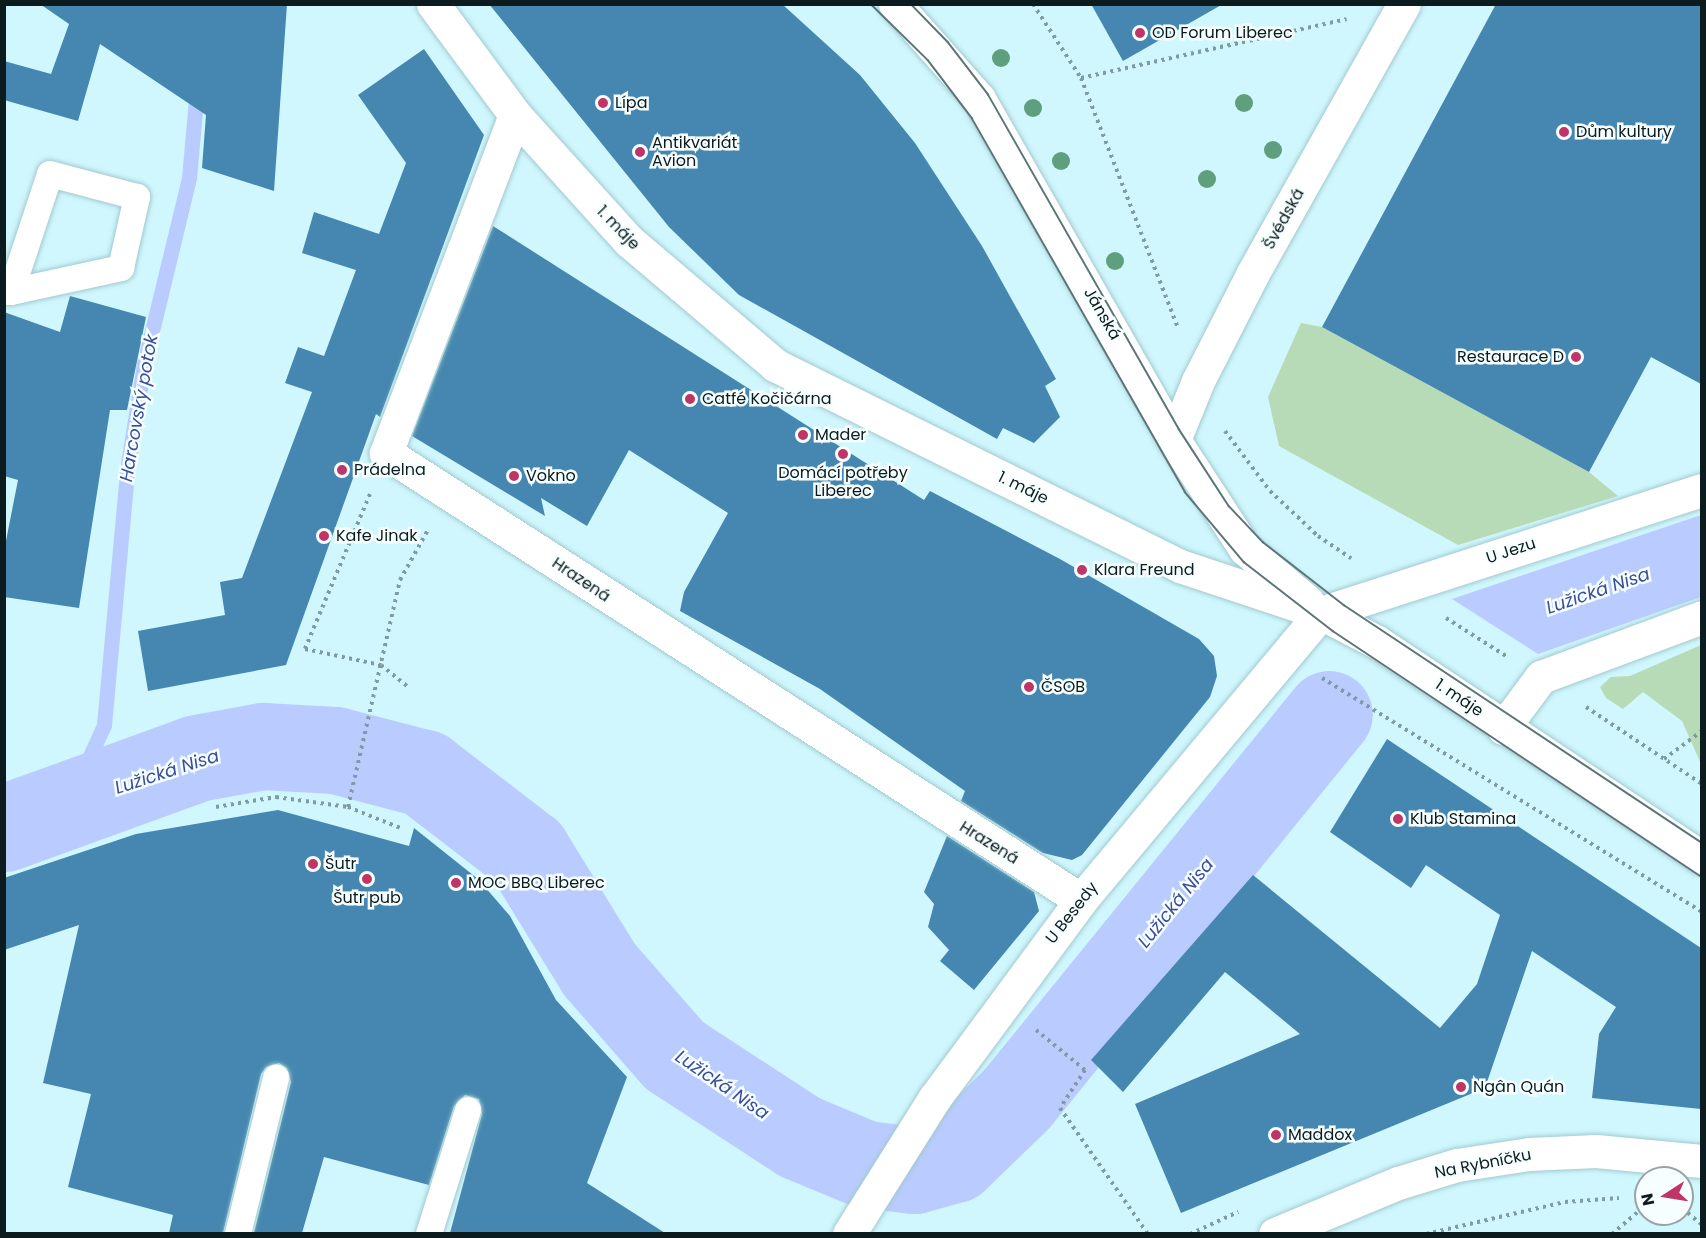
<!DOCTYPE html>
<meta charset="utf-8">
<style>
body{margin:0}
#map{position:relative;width:1706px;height:1238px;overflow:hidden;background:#cff7fd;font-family:Poppins,sans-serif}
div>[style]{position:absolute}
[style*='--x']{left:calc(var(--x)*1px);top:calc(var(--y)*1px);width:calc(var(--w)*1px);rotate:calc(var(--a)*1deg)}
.green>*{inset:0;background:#b7dbb7}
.water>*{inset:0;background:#baccff}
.stream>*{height:15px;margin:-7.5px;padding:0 7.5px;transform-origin:7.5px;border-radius:7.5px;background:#baccff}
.river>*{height:87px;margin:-43.5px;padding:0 43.5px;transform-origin:43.5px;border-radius:43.5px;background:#baccff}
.building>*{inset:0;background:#4587b0}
.path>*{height:4px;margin-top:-2px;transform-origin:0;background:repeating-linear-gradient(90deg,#7f9da1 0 3px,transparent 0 7.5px)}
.roads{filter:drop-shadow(0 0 2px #a2c9cf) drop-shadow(0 0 2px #a2c9cf)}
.lane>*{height:26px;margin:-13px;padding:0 13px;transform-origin:13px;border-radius:13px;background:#fff}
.street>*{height:33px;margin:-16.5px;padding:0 16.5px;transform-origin:16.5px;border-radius:16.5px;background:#fff}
.tram>*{height:1.5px;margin:-0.75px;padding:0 0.75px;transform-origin:0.75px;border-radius:0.75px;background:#5c7579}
.trees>*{width:18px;height:18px;margin:-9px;border-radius:50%;background:#5f9f7d}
.dots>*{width:16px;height:16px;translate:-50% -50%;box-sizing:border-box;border:3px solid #f6feff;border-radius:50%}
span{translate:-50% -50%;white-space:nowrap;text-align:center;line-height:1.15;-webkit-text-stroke:5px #f6feff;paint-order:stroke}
.poi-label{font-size:16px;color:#0c1b1d}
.left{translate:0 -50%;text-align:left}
.right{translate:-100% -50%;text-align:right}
.street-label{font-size:16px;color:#0c1b1d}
.water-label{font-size:18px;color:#3b4e98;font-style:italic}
.frame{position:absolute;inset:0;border:6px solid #0c1b1d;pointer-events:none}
.north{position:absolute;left:1634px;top:1166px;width:60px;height:60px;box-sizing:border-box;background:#f6feff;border:2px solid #98a3a5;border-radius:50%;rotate:258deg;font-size:16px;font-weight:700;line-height:24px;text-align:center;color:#0c1b1d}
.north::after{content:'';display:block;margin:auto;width:21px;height:27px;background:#c03466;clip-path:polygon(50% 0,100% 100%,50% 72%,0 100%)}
</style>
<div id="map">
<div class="green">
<i style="clip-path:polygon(1301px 323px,1322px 327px,1589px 472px,1618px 496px,1458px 545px,1279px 446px,1268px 397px)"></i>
<i style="clip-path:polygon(1701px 645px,1702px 645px,1701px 764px,1682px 721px,1643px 692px,1623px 709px,1606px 698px,1600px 687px,1611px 677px,1630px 676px)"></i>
</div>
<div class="water">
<i style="clip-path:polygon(1701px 515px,1701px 597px,1538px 654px,1452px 599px)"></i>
</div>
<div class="stream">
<i style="--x:67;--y:807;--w:90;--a:-65.7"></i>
<i style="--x:104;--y:725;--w:256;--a:-84.8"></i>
<i style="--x:127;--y:470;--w:107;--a:-80.9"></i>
<i style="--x:144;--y:364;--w:191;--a:-76.4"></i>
<i style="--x:189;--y:178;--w:90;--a:-84.9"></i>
</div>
<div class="river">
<i style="--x:4;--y:828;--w:205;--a:-19.9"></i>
<i style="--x:197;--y:758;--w:67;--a:-10.3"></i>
<i style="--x:263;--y:746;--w:72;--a:3.2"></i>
<i style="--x:335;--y:750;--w:92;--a:14.5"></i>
<i style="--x:424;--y:773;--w:130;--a:37.5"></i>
<i style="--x:527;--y:852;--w:137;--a:58.4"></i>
<i style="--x:599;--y:969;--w:114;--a:48.9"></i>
<i style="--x:674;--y:1055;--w:150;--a:33.1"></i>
<i style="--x:800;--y:1137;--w:70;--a:22.6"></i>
<i style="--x:865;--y:1164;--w:49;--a:7"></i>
<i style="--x:914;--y:1170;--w:41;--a:-15.4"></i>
<i style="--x:954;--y:1159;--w:86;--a:-44.1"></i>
<i style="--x:1016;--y:1099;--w:496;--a:-50.9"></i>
</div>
<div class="building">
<i style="clip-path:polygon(40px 4px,287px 4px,274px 191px,202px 168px,206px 115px,100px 44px,78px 121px,4px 100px,4px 61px,51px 74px,69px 24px)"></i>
<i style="clip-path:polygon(489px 4px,782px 4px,860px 75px,915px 143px,982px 246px,1056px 379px,1045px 386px,1060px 417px,1034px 443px,1003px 428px,997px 439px,739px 295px,669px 227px)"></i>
<i style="clip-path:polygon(1091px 4px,1223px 4px,1123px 61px)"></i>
<i style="clip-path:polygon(1496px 4px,1701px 4px,1701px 384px,1651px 357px,1589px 472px,1322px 327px)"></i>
<i style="clip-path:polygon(424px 49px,484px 135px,380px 417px,376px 414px,286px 665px,148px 691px,138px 631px,225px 615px,220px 582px,242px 578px,312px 392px,285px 383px,298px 347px,324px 356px,356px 270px,302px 253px,314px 212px,379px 234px,406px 163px,358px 95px)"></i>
<i style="clip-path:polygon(493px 226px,924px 500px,930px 491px,1060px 559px,1199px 639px,1214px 656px,1217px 676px,1210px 697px,1082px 855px,1072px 860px,1043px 853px,961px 801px,965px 791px,820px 689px,680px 611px,684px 592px,728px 513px,629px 450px,587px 526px,541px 498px,545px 516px,412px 436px)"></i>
<i style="clip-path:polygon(70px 296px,146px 317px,127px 410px,110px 410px,79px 608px,4px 597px,4px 551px,18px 480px,4px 476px,4px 312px,60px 332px)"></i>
<i style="clip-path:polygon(1387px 739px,1701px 948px,1701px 1109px,1592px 1098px,1599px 1034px,1616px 1007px,1532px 951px,1485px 1088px,1181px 1213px,1135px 1104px,1300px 1034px,1225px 972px,1123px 1092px,1091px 1060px,1253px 875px,1440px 1028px,1477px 984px,1500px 915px,1426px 865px,1411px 888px,1330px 832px)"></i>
<i style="clip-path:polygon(278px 810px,409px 846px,414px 828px,478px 879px,510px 916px,556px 1000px,627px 1077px,587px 1183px,665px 1233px,450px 1233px,482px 1114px,479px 1099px,465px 1095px,454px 1106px,429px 1185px,324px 1157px,302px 1233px,254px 1233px,291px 1082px,287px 1068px,279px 1063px,266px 1067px,261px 1074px,223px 1233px,169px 1233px,173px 1215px,68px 1187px,91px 1094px,43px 1083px,79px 925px,4px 950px,4px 878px,136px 834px)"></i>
<i style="clip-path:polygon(947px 836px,1034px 892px,1039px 911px,974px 990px,940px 961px,949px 950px,928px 927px,934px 904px,924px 892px)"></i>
</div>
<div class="path">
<i style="--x:1033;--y:4;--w:88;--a:57"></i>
<i style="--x:1081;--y:78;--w:266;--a:68.8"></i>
<i style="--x:1081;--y:78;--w:272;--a:-12.5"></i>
<i style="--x:1225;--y:431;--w:75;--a:53.1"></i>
<i style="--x:1270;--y:491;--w:66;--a:43.2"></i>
<i style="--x:1318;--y:536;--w:40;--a:34"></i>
<i style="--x:370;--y:494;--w:168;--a:112.8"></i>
<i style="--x:305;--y:649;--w:78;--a:11.9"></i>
<i style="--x:381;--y:665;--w:35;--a:39"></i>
<i style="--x:1446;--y:618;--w:71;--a:32.3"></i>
<i style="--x:1322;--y:678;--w:446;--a:31.6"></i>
<i style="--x:1586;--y:707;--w:139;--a:33.6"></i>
<i style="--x:1664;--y:759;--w:47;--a:-36.4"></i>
<i style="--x:216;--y:807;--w:61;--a:-9.5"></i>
<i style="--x:276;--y:797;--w:73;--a:7.9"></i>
<i style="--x:348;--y:807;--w:59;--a:21.8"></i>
<i style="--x:348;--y:807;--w:233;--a:-77.1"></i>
<i style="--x:400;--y:580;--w:57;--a:-60.8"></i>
<i style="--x:1036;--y:1030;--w:63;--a:39.2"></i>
<i style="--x:1085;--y:1070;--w:45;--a:123.3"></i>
<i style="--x:1060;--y:1108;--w:154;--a:55.1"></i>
<i style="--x:1682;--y:1208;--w:26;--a:40"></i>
<i style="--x:1190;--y:1234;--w:53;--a:-24.6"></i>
<i style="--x:1426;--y:1234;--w:143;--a:-13"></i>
<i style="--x:1565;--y:1202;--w:54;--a:-4.2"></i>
<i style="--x:1612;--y:1234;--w:45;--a:-40.5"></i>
</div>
<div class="roads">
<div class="lane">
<i style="--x:4;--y:292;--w:7;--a:0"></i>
<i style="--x:11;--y:292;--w:113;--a:-12.3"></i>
<i style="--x:121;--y:268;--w:73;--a:-77.3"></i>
<i style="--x:137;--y:197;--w:90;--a:-165.2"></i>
<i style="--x:50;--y:174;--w:124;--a:108.3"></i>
<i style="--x:238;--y:1234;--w:161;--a:-76.3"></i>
<i style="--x:429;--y:1234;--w:130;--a:-72.5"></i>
</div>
<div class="street">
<i style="--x:433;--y:4;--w:138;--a:53.5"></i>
<i style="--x:515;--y:115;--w:170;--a:47.9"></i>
<i style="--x:629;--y:241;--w:192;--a:40.3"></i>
<i style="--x:775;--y:365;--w:452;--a:26.4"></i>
<i style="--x:1180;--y:566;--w:149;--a:18.4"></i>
<i style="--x:1321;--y:613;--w:63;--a:27.4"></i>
<i style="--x:1377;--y:642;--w:390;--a:33.6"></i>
<i style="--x:895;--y:4;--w:127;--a:48.5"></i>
<i style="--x:979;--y:99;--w:393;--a:60.2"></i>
<i style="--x:1174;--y:440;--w:130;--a:56.9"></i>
<i style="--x:1245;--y:549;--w:82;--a:40.1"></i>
<i style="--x:515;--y:115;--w:362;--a:110.9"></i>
<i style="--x:386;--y:453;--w:826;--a:32.75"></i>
<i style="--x:1174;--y:440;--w:64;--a:-67.9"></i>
<i style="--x:1198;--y:381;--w:121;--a:-63"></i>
<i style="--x:1253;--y:273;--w:308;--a:-60.7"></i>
<i style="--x:1321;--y:613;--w:400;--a:-17.9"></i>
<i style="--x:1503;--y:728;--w:64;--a:-53.3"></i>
<i style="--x:1541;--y:677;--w:172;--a:-20.4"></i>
<i style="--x:849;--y:1234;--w:160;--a:-57.8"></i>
<i style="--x:934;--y:1099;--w:247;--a:-53.5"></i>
<i style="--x:1081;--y:900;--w:374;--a:-50.1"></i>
<i style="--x:1275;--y:1234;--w:133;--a:-22.5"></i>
<i style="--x:1398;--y:1183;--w:62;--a:-17"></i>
<i style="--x:1457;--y:1165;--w:73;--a:-8.7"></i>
<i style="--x:1529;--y:1154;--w:67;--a:-2.6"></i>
<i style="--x:1596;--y:1151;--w:106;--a:5.4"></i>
</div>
</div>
<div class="tram">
<i style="--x:871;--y:4;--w:80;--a:44.5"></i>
<i style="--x:928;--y:60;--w:73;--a:52.8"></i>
<i style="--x:972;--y:118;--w:430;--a:60.3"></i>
<i style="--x:1185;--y:492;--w:92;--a:49.9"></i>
<i style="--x:1244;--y:562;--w:113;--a:37.8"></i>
<i style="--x:1333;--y:631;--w:443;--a:33.7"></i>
<i style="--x:911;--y:4;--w:53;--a:45.8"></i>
<i style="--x:948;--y:42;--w:66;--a:52.4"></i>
<i style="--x:988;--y:94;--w:386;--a:60.3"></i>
<i style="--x:1179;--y:429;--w:92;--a:57"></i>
<i style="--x:1229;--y:506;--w:50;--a:46.6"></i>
<i style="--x:1263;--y:542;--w:103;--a:37.9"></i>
<i style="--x:1344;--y:605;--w:430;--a:33.6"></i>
</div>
<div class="trees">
<i style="left:1001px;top:58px"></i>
<i style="left:1244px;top:103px"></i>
<i style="left:1033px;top:108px"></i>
<i style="left:1273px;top:150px"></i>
<i style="left:1061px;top:161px"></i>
<i style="left:1207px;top:179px"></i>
<i style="left:1115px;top:261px"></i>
</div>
<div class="dots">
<i style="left:1140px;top:33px;background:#c03466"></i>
<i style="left:603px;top:103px;background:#c03466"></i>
<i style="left:1564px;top:132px;background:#c03466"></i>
<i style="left:640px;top:152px;background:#c03466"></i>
<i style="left:1576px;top:357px;background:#c03466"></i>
<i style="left:690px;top:399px;background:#c03466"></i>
<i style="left:803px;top:435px;background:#c03466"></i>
<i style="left:843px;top:454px;background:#c03466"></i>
<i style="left:342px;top:470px;background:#c03466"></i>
<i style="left:514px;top:476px;background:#c03466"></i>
<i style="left:324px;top:536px;background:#c03466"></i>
<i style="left:1082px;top:570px;background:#c03466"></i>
<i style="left:1029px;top:687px;background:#c03466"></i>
<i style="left:1398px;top:819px;background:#c03466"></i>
<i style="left:313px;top:864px;background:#c03466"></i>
<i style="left:367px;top:879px;background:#c03466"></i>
<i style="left:456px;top:883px;background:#c03466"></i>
<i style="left:1461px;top:1087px;background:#c03466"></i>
<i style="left:1276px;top:1135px;background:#c03466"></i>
</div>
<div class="poi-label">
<span class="left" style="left:1152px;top:33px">OD Forum Liberec</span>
<span class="left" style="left:615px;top:103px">Lípa</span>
<span class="left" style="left:1576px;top:132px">Dům kultury</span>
<span class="left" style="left:652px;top:152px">Antikvariát<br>Avion</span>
<span class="right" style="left:1564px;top:357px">Restaurace D</span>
<span class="left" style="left:702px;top:399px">Catfé Kočičárna</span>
<span class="left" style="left:815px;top:435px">Mader</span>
<span class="left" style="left:354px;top:470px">Prádelna</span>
<span style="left:843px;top:482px">Domácí potřeby<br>Liberec</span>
<span class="left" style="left:526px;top:476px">Vokno</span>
<span class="left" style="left:336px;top:536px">Kafe Jinak</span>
<span class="left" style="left:1094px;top:570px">Klara Freund</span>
<span class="left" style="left:1041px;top:687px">ČSOB</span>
<span class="left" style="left:1410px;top:819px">Klub Stamina</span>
<span class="left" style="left:325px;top:864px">Šutr</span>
<span class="left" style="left:468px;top:883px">MOC BBQ Liberec</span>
<span style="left:367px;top:898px">Šutr pub</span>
<span class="left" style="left:1473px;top:1087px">Ngân Quán</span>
<span class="left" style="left:1288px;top:1135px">Maddox</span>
</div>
<div class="street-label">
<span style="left:1284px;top:219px;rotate:-61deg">Švédská</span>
<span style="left:618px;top:228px;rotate:46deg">1. máje</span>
<span style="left:1102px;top:314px;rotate:60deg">Jánská</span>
<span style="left:1023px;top:488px;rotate:26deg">1. máje</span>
<span style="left:1511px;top:551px;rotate:-18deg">U Jezu</span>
<span style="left:581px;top:580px;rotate:34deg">Hrazená</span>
<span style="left:1459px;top:698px;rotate:34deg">1. máje</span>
<span style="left:989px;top:843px;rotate:32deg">Hrazená</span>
<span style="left:1072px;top:913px;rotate:-52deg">U Besedy</span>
<span style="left:1483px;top:1164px;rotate:-11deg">Na Rybníčku</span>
</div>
<div class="water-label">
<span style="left:139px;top:408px;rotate:-80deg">Harcovský potok</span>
<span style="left:1598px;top:591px;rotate:-19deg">Lužická Nisa</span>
<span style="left:167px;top:772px;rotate:-18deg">Lužická Nisa</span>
<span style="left:1176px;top:903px;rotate:-51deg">Lužická Nisa</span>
<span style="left:722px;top:1085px;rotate:34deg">Lužická Nisa</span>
</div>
<div class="frame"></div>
<div class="north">N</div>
</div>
